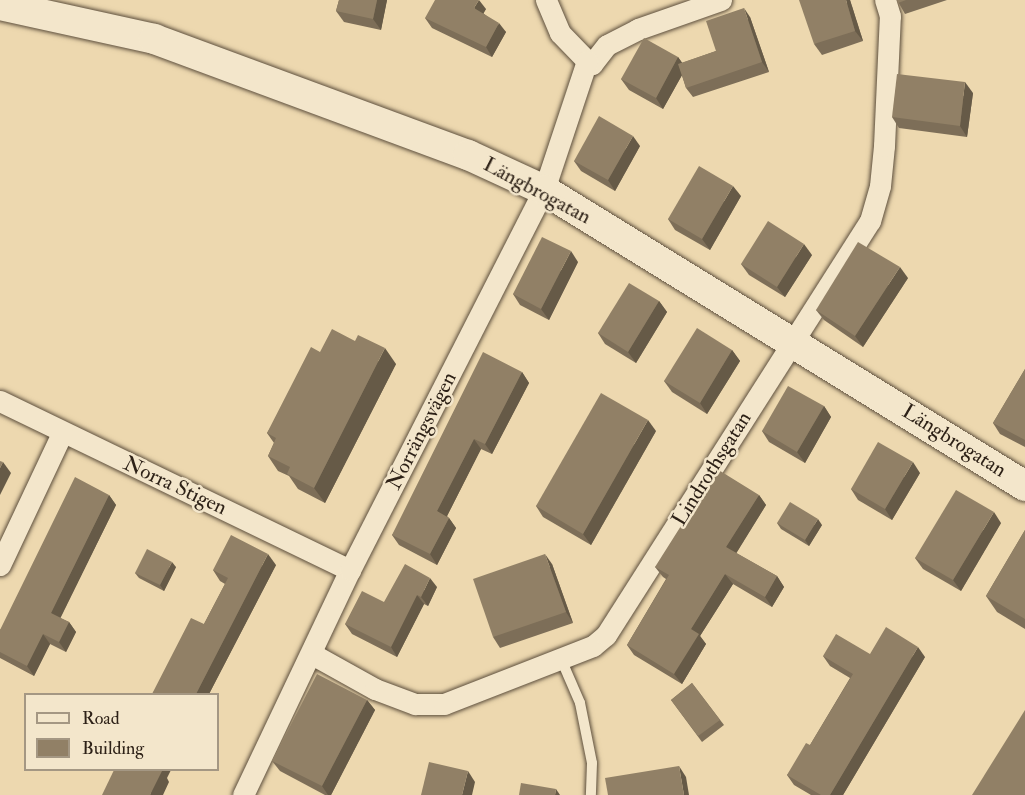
<!DOCTYPE html>
<meta charset="utf-8">
<style>
body{margin:0}
#map{position:relative;width:1025px;height:795px;overflow:hidden;background:#edd8af;font-family:"IM FELL Double Pica",serif}
div>[style]{position:absolute}
[style*='--x']{left:calc(var(--x)*1px);top:calc(var(--y)*1px);width:calc(var(--w)*1px);rotate:calc(var(--a)*1deg)}
.roads{filter:drop-shadow(0 0 2px #5d4f3d) drop-shadow(0 0 2px #5d4f3d)}
.lane>*{height:10px;margin:-5px;padding:0 5px;transform-origin:5px;border-radius:5px;background:#f3e6cb}
.street>*{height:21px;margin:-10.5px;padding:0 10.5px;transform-origin:10.5px;border-radius:10.5px;background:#f3e6cb}
.secondary>*{height:30px;margin:-15px;padding:0 15px;transform-origin:15px;border-radius:15px;background:#f3e6cb}
.wall>*{inset:0;background:#7d6e58}
.shaded-wall>*{inset:0;background:#665a47}
.building>*{inset:0;background:#918066}
span{translate:-50% -50%;white-space:nowrap;text-align:center;line-height:1.15;-webkit-text-stroke:5px #f3e6cb;paint-order:stroke}
.street-label{font-size:21px;color:#2d2117}
.legend{position:absolute;left:24px;top:693px;width:195px;height:78px;box-sizing:border-box;background:#f3e6cb;border:2px solid #a49783;margin:0;padding:8px 10px;list-style:none;font-size:18px;color:#2d2117}
.legend li{display:flex;align-items:center;gap:12px;height:30px}
.legend b{width:30px;border:2px solid #a49783}
</style>
<div id="map">
<div class="roads">
<div class="lane">
<i style="--x:561;--y:659;--w:48;--a:66.6"></i>
<i style="--x:580;--y:703;--w:61;--a:78.7"></i>
<i style="--x:592;--y:763;--w:32;--a:92"></i>
</div>
<div class="street">
<i style="--x:546;--y:0;--w:36;--a:67"></i>
<i style="--x:560;--y:33;--w:39;--a:46"></i>
<i style="--x:587;--y:61;--w:6;--a:31"></i>
<i style="--x:592;--y:64;--w:24;--a:-52"></i>
<i style="--x:607;--y:45;--w:35;--a:-27"></i>
<i style="--x:638;--y:29;--w:88;--a:-19.3"></i>
<i style="--x:0;--y:401;--w:389;--a:25.8"></i>
<i style="--x:0;--y:565;--w:146;--a:-64.8"></i>
<i style="--x:312;--y:654;--w:72;--a:29.1"></i>
<i style="--x:375;--y:689;--w:43;--a:20.6"></i>
<i style="--x:415;--y:704;--w:29;--a:0"></i>
<i style="--x:444;--y:704;--w:160;--a:-21.3"></i>
<i style="--x:593;--y:646;--w:17;--a:-40"></i>
<i style="--x:606;--y:635;--w:491;--a:-57.5"></i>
<i style="--x:870;--y:221;--w:36;--a:-74"></i>
<i style="--x:880;--y:186;--w:40;--a:-84.3"></i>
<i style="--x:884;--y:146;--w:130;--a:-87.4"></i>
<i style="--x:890;--y:16;--w:17;--a:-107"></i>
<i style="--x:243;--y:795;--w:249;--a:-64.6"></i>
<i style="--x:350;--y:570;--w:427;--a:-63"></i>
<i style="--x:544;--y:190;--w:136;--a:-71.6"></i>
</div>
<div class="secondary">
<i style="--x:0;--y:5;--w:158;--a:12.4"></i>
<i style="--x:154;--y:39;--w:335;--a:20.3"></i>
<i style="--x:468;--y:155;--w:84;--a:24.7"></i>
<i style="--x:544;--y:190;--w:565;--a:31.61"></i>
</div>
</div>
<div class="wall">
<i style="clip-path:polygon(339px 0,387px 0,381px 30px,344px 22px,336px 11px)"></i>
<i style="clip-path:polygon(850px 0,863px 41px,822px 55px,814px 44px)"></i>
<i style="clip-path:polygon(897px 0,947px 0,905px 14px)"></i>
<i style="clip-path:polygon(486px 9px,483px 13px,506px 32px,492px 57px,432px 28px,425px 18px)"></i>
<i style="clip-path:polygon(750px 17px,769px 72px,693px 97px,686px 88px,682px 75px,663px 109px,629px 90px,621px 79px,678px 57px,682px 63px,716px 51px)"></i>
<i style="clip-path:polygon(973px 93px,967px 137px,899px 128px,892px 117px)"></i>
<i style="clip-path:polygon(640px 146px,615px 191px,581px 171px,574px 161px)"></i>
<i style="clip-path:polygon(741px 196px,710px 250px,675px 230px,668px 219px)"></i>
<i style="clip-path:polygon(812px 255px,785px 297px,749px 275px,741px 264px)"></i>
<i style="clip-path:polygon(578px 262px,549px 320px,520px 305px,513px 294px)"></i>
<i style="clip-path:polygon(908px 278px,863px 347px,824px 320px,816px 310px)"></i>
<i style="clip-path:polygon(659px 301px,667px 312px,636px 363px,605px 344px,598px 333px)"></i>
<i style="clip-path:polygon(732px 350px,740px 361px,707px 414px,672px 392px,664px 381px)"></i>
<i style="clip-path:polygon(320px 352px,396px 364px,325px 503px,298px 489px,289px 476px,278px 471px,268px 456px,274px 443px,267px 433px)"></i>
<i style="clip-path:polygon(1025px 369px,1025px 447px,1000px 434px,993px 423px)"></i>
<i style="clip-path:polygon(522px 372px,529px 383px,492px 454px,481px 449px,447px 516px,449px 518px,456px 528px,437px 565px,399px 545px,392px 535px)"></i>
<i style="clip-path:polygon(824px 406px,831px 417px,805px 463px,769px 442px,762px 431px)"></i>
<i style="clip-path:polygon(656px 431px,591px 545px,543px 517px,536px 506px)"></i>
<i style="clip-path:polygon(920px 473px,892px 520px,858px 500px,851px 489px)"></i>
<i style="clip-path:polygon(109px 495px,116px 505px,60px 618px,69px 622px,76px 632px,66px 652px,50px 644px,34px 676px,0 658px,0 630px)"></i>
<i style="clip-path:polygon(759px 495px,766px 505px,736px 553px,777px 576px,784px 587px,772px 607px,733px 584px,700px 636px,706px 644px,682px 684px,634px 655px,627px 645px,666px 579px,663px 577px,655px 567px)"></i>
<i style="clip-path:polygon(777px 523px,822px 525px,809px 546px,781px 529px)"></i>
<i style="clip-path:polygon(1001px 523px,961px 591px,923px 569px,915px 558px)"></i>
<i style="clip-path:polygon(1025px 530px,1025px 629px,997px 612px,986px 596px)"></i>
<i style="clip-path:polygon(552px 564px,573px 623px,500px 648px,493px 637px)"></i>
<i style="clip-path:polygon(276px 565px,209px 694px,152px 694px,204px 624px,225px 584px,220px 581px,213px 570px)"></i>
<i style="clip-path:polygon(176px 567px,164px 591px,139px 578px,135px 573px)"></i>
<i style="clip-path:polygon(437px 587px,428px 606px,424px 604px,397px 657px,352px 634px,345px 624px,384px 602px)"></i>
<i style="clip-path:polygon(870px 654px,925px 657px,843px 795px,811px 795px,794px 785px,787px 775px,810px 745px,850px 678px,830px 666px,823px 656px)"></i>
<i style="clip-path:polygon(692px 683px,724px 725px,702px 742px,671px 700px)"></i>
<i style="clip-path:polygon(367px 700px,375px 710px,331px 795px,325px 795px,280px 771px,272px 761px)"></i>
</div>
<div class="shaded-wall">
<i style="clip-path:polygon(377px 0,387px 0,381px 30px,373px 19px)"></i>
<i style="clip-path:polygon(479px 0,486px 9px,481px 18px,474px 8px)"></i>
<i style="clip-path:polygon(846px 0,850px 0,863px 41px,855px 31px)"></i>
<i style="clip-path:polygon(744px 8px,750px 17px,769px 72px,762px 62px)"></i>
<i style="clip-path:polygon(499px 23px,506px 32px,492px 57px,486px 47px)"></i>
<i style="clip-path:polygon(678px 57px,686px 68px,663px 109px,656px 98px)"></i>
<i style="clip-path:polygon(965px 82px,973px 93px,967px 137px,960px 126px)"></i>
<i style="clip-path:polygon(633px 136px,640px 146px,615px 191px,608px 180px)"></i>
<i style="clip-path:polygon(733px 186px,741px 196px,710px 250px,702px 239px)"></i>
<i style="clip-path:polygon(804px 244px,812px 255px,785px 297px,777px 287px)"></i>
<i style="clip-path:polygon(571px 251px,578px 262px,549px 320px,541px 309px)"></i>
<i style="clip-path:polygon(900px 267px,908px 278px,863px 347px,855px 336px)"></i>
<i style="clip-path:polygon(659px 301px,667px 312px,636px 363px,628px 352px)"></i>
<i style="clip-path:polygon(385px 348px,396px 364px,325px 503px,314px 488px)"></i>
<i style="clip-path:polygon(732px 350px,740px 361px,707px 414px,700px 403px)"></i>
<i style="clip-path:polygon(522px 372px,529px 383px,492px 454px,485px 444px)"></i>
<i style="clip-path:polygon(824px 406px,831px 417px,805px 463px,797px 452px)"></i>
<i style="clip-path:polygon(648px 420px,656px 431px,591px 545px,583px 534px)"></i>
<i style="clip-path:polygon(474px 439px,481px 449px,444px 522px,437px 511px)"></i>
<i style="clip-path:polygon(3px 462px,11px 473px,0 495px,0 468px)"></i>
<i style="clip-path:polygon(913px 462px,920px 473px,892px 520px,885px 509px)"></i>
<i style="clip-path:polygon(109px 495px,116px 505px,58px 623px,51px 613px)"></i>
<i style="clip-path:polygon(759px 495px,766px 505px,734px 557px,726px 547px)"></i>
<i style="clip-path:polygon(994px 512px,1001px 523px,961px 591px,953px 580px)"></i>
<i style="clip-path:polygon(449px 518px,456px 528px,437px 565px,430px 554px)"></i>
<i style="clip-path:polygon(818px 519px,822px 525px,809px 546px,805px 540px)"></i>
<i style="clip-path:polygon(268px 554px,276px 565px,209px 694px,196px 694px)"></i>
<i style="clip-path:polygon(545px 554px,552px 564px,573px 623px,566px 612px)"></i>
<i style="clip-path:polygon(172px 562px,176px 567px,164px 591px,160px 585px)"></i>
<i style="clip-path:polygon(725px 574px,733px 584px,700px 636px,706px 644px,682px 684px,674px 674px,691px 629px)"></i>
<i style="clip-path:polygon(777px 576px,784px 587px,772px 607px,765px 597px)"></i>
<i style="clip-path:polygon(430px 578px,437px 587px,428px 606px,421px 597px)"></i>
<i style="clip-path:polygon(417px 595px,424px 604px,397px 657px,391px 647px)"></i>
<i style="clip-path:polygon(69px 622px,76px 632px,66px 652px,59px 642px)"></i>
<i style="clip-path:polygon(43px 634px,50px 644px,34px 676px,27px 666px)"></i>
<i style="clip-path:polygon(918px 647px,925px 657px,843px 795px,830px 795px)"></i>
<i style="clip-path:polygon(367px 700px,375px 710px,331px 795px,328px 795px,322px 786px)"></i>
<i style="clip-path:polygon(679px 766px,686px 777px,689px 795px,684px 795px)"></i>
<i style="clip-path:polygon(158px 770px,171px 770px,167px 778px,169px 782px,163px 795px,150px 795px)"></i>
<i style="clip-path:polygon(468px 771px,475px 782px,472px 795px,462px 795px)"></i>
<i style="clip-path:polygon(556px 789px,560px 795px,555px 795px)"></i>
</div>
<div class="building">
<i style="clip-path:polygon(339px 0,377px 0,373px 19px,336px 11px)"></i>
<i style="clip-path:polygon(435px 0,479px 0,474px 8px,499px 23px,486px 47px,425px 18px)"></i>
<i style="clip-path:polygon(799px 0,846px 0,855px 31px,814px 44px)"></i>
<i style="clip-path:polygon(897px 0,906px 0,898px 3px)"></i>
<i style="clip-path:polygon(744px 8px,762px 62px,686px 88px,678px 64px,716px 51px,706px 21px)"></i>
<i style="clip-path:polygon(644px 38px,678px 57px,656px 98px,621px 79px)"></i>
<i style="clip-path:polygon(897px 74px,965px 82px,960px 126px,892px 117px)"></i>
<i style="clip-path:polygon(599px 116px,633px 136px,608px 180px,574px 161px)"></i>
<i style="clip-path:polygon(699px 166px,733px 186px,702px 239px,668px 219px)"></i>
<i style="clip-path:polygon(768px 221px,804px 244px,777px 287px,741px 264px)"></i>
<i style="clip-path:polygon(542px 237px,571px 251px,541px 309px,513px 294px)"></i>
<i style="clip-path:polygon(858px 242px,900px 267px,855px 336px,816px 310px)"></i>
<i style="clip-path:polygon(629px 283px,659px 301px,628px 352px,598px 333px)"></i>
<i style="clip-path:polygon(697px 328px,732px 350px,700px 403px,664px 381px)"></i>
<i style="clip-path:polygon(332px 329px,355px 341px,358px 335px,385px 348px,314px 488px,287px 474px,290px 467px,268px 456px,276px 438px,267px 433px,311px 347px,320px 352px)"></i>
<i style="clip-path:polygon(483px 352px,522px 372px,485px 444px,474px 439px,437px 511px,449px 518px,430px 554px,392px 535px)"></i>
<i style="clip-path:polygon(1025px 369px,1025px 440px,993px 423px)"></i>
<i style="clip-path:polygon(788px 386px,824px 406px,797px 452px,762px 431px)"></i>
<i style="clip-path:polygon(601px 393px,648px 420px,583px 534px,536px 506px)"></i>
<i style="clip-path:polygon(878px 442px,913px 462px,885px 509px,851px 489px)"></i>
<i style="clip-path:polygon(0 461px,3px 462px,0 468px)"></i>
<i style="clip-path:polygon(717px 469px,759px 495px,726px 547px,777px 576px,765px 597px,725px 574px,691px 629px,699px 634px,674px 674px,627px 645px,669px 575px,655px 567px)"></i>
<i style="clip-path:polygon(75px 477px,109px 495px,51px 613px,69px 622px,59px 642px,43px 634px,27px 666px,0 652px,0 630px)"></i>
<i style="clip-path:polygon(956px 490px,994px 512px,953px 580px,915px 558px)"></i>
<i style="clip-path:polygon(790px 502px,818px 519px,805px 540px,777px 523px)"></i>
<i style="clip-path:polygon(1025px 530px,1025px 619px,986px 596px)"></i>
<i style="clip-path:polygon(231px 535px,268px 554px,196px 694px,152px 694px,191px 618px,204px 624px,228px 578px,213px 570px)"></i>
<i style="clip-path:polygon(147px 549px,172px 562px,160px 585px,135px 573px)"></i>
<i style="clip-path:polygon(545px 554px,566px 612px,493px 637px,473px 579px)"></i>
<i style="clip-path:polygon(405px 564px,430px 578px,421px 597px,417px 595px,391px 647px,345px 624px,362px 591px,384px 602px)"></i>
<i style="clip-path:polygon(886px 627px,918px 647px,830px 795px,821px 795px,787px 775px,806px 743px,810px 745px,853px 674px,823px 656px,836px 634px,870px 654px)"></i>
<i style="clip-path:polygon(317px 674px,367px 700px,322px 786px,272px 761px)"></i>
<i style="clip-path:polygon(692px 683px,720px 720px,698px 736px,671px 700px)"></i>
<i style="clip-path:polygon(1025px 710px,1025px 795px,972px 795px)"></i>
<i style="clip-path:polygon(429px 762px,468px 771px,462px 795px,421px 795px)"></i>
<i style="clip-path:polygon(679px 766px,684px 795px,608px 795px,605px 778px)"></i>
<i style="clip-path:polygon(114px 770px,158px 770px,162px 771px,150px 795px,102px 795px)"></i>
<i style="clip-path:polygon(521px 783px,556px 789px,555px 795px,519px 795px)"></i>
</div>
<div class="street-label">
<span style="left:537px;top:191px;rotate:28deg">Längbrogatan</span>
<span style="left:422px;top:431px;rotate:-63deg">Norrängsvägen</span>
<span style="left:954px;top:441px;rotate:32deg">Längbrogatan</span>
<span style="left:712px;top:469px;rotate:-58deg">Lindrothsgatan</span>
<span style="left:175px;top:486px;rotate:25deg">Norra Stigen</span>
</div>
<ul class="legend">
<li><b style="height:8px;background:#f3e6cb"></b>Road</li>
<li><b style="height:16px;background:#918066"></b>Building</li>
</ul>
</div>
